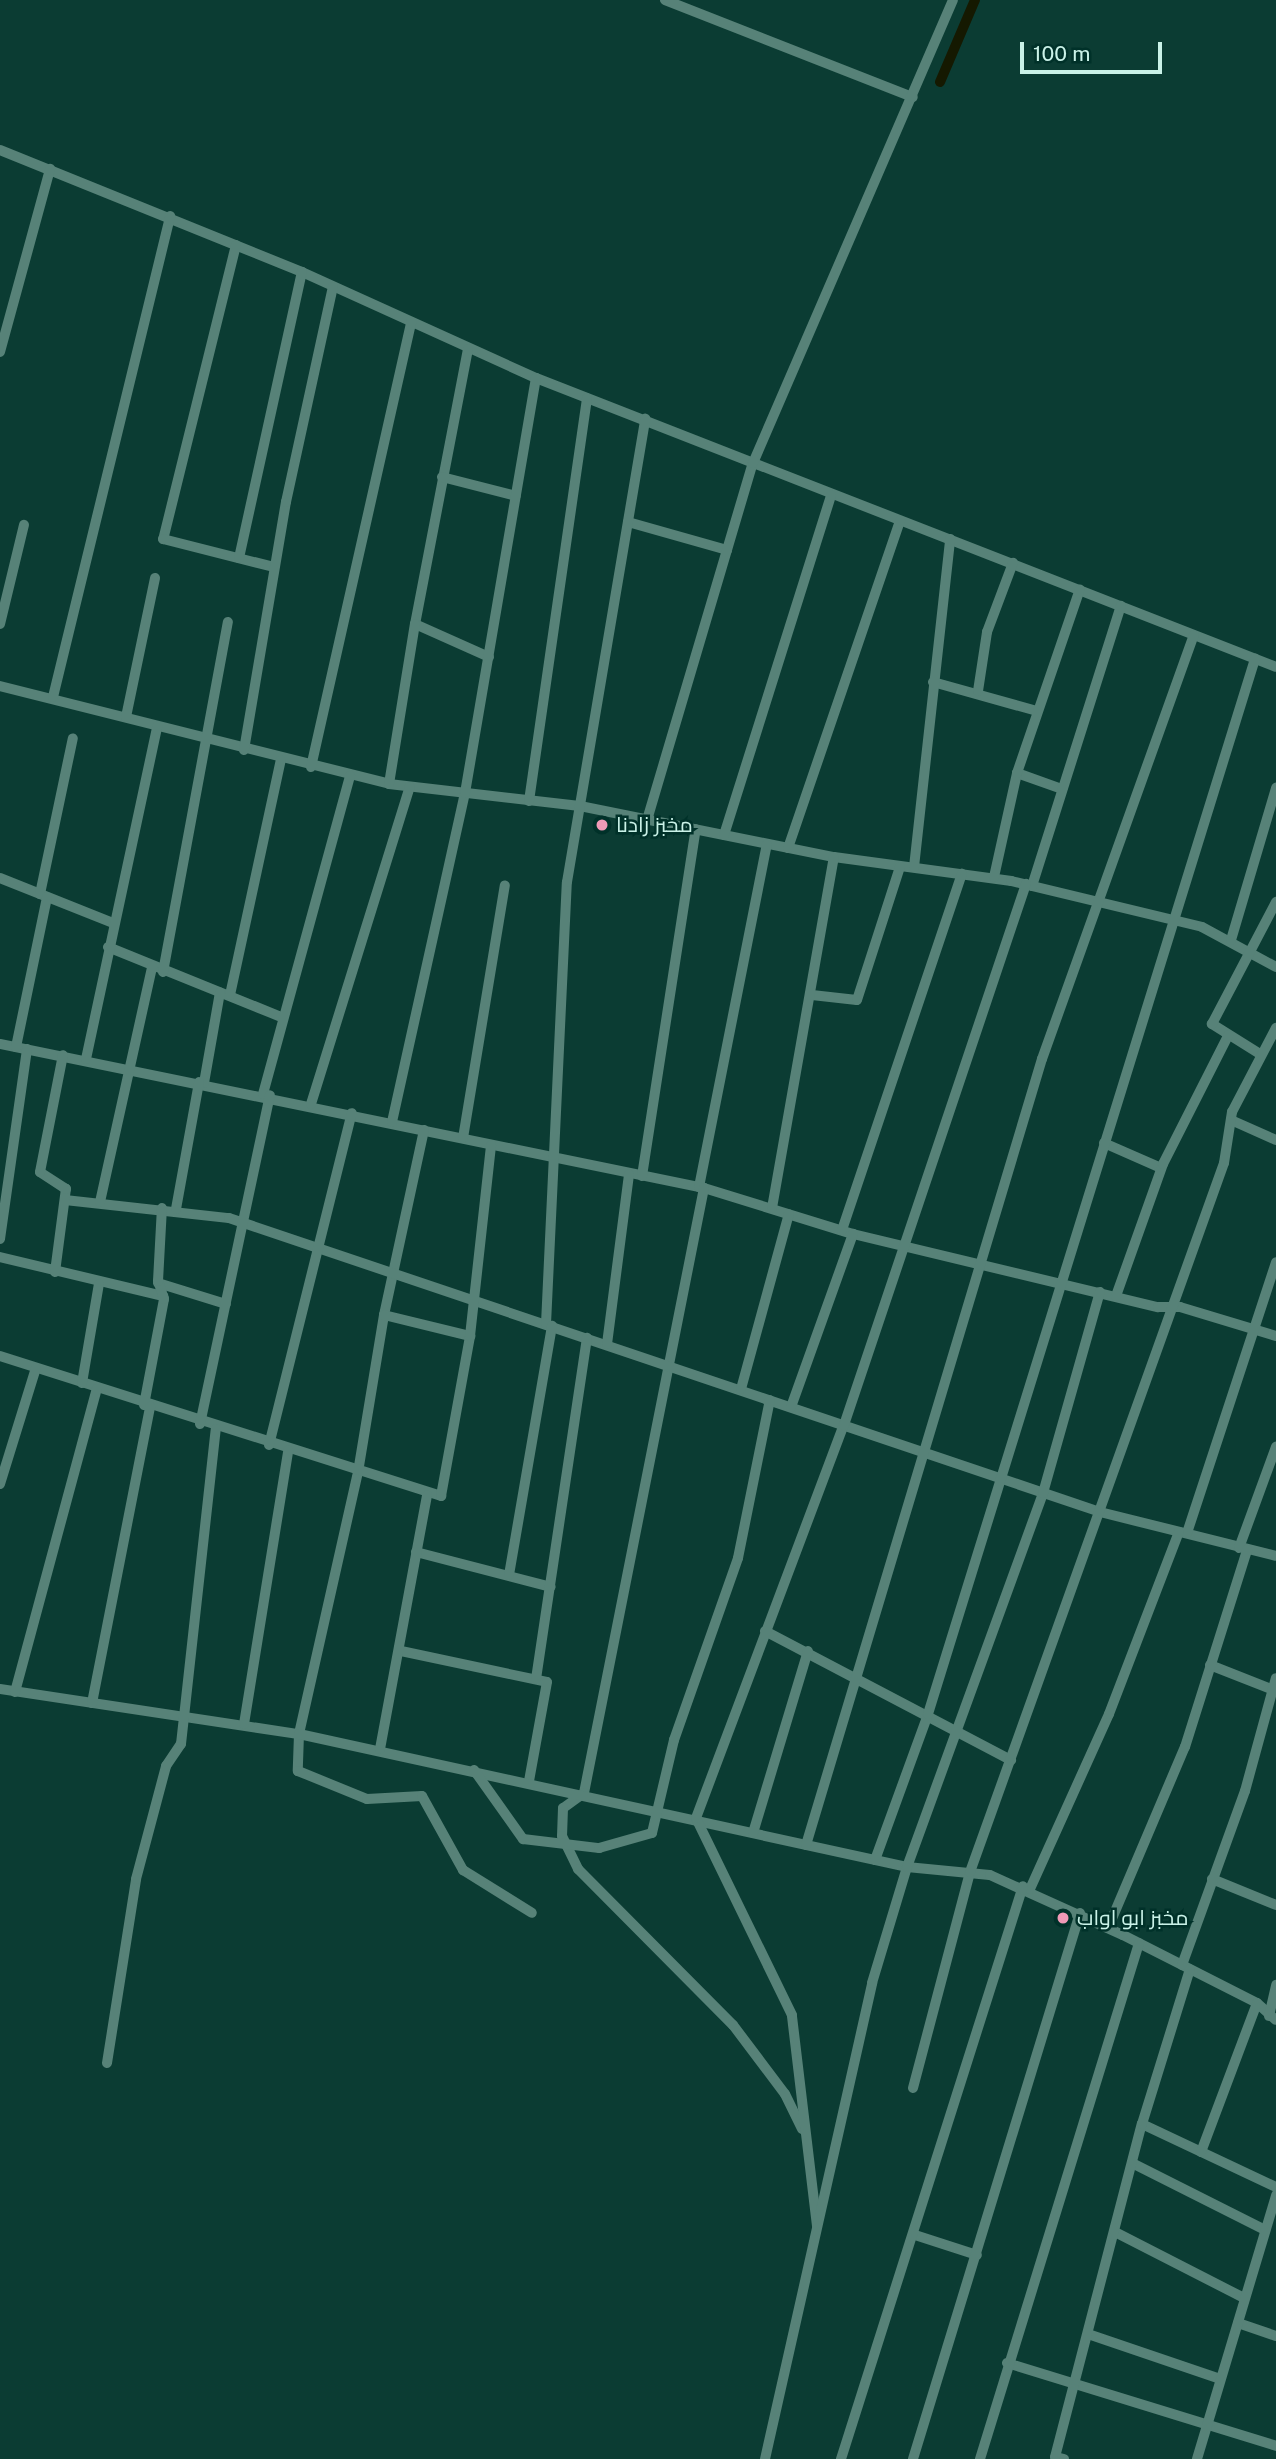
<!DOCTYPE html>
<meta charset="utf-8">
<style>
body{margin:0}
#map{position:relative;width:1276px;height:2459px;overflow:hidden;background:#0b3c33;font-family:"Public Sans",Cairo,sans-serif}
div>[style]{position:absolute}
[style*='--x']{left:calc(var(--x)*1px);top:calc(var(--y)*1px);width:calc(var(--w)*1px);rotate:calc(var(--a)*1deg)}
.canal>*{height:10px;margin:-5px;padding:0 5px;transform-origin:5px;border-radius:5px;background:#151901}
.minor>*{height:10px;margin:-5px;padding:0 5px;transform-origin:5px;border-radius:5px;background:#578278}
.dots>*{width:19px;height:19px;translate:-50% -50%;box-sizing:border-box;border:4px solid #003129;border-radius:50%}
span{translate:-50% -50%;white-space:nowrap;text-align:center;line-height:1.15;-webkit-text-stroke:5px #003129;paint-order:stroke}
.poi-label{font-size:21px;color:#caf2e8}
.left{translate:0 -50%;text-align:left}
.scale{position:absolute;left:1020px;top:42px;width:142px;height:32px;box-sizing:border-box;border:4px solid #caf2e8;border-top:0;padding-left:9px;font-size:21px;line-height:24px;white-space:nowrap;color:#caf2e8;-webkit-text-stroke:5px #003129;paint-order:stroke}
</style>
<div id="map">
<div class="canal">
<i style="--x:940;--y:82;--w:89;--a:-66.9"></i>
</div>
<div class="minor">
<i style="--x:665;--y:0;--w:266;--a:21.4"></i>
<i style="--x:0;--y:150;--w:326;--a:22"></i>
<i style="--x:302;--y:272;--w:257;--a:24.4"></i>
<i style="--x:536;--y:378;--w:794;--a:21.33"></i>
<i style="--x:236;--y:245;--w:303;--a:103.9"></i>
<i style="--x:163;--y:539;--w:114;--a:14.2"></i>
<i style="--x:468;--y:349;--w:280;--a:100.9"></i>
<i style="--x:415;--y:624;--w:81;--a:24"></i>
<i style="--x:0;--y:352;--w:190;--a:-74.7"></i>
<i style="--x:442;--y:477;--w:76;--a:14.4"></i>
<i style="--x:628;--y:522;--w:103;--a:15.8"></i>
<i style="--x:239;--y:558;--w:293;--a:-77.6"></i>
<i style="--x:0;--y:624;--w:102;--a:-76.4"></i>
<i style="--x:933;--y:682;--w:108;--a:15.6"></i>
<i style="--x:0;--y:686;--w:401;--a:14.1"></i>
<i style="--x:389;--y:784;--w:192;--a:6.6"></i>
<i style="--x:580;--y:806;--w:259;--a:11.4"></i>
<i style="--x:834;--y:857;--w:179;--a:7.7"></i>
<i style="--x:1011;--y:881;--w:196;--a:13.5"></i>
<i style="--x:1202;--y:927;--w:84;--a:28.4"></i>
<i style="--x:978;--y:691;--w:60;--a:-81.3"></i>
<i style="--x:987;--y:632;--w:74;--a:-69.4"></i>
<i style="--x:53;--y:697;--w:495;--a:-76.3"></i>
<i style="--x:126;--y:717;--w:142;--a:-78.2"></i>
<i style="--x:244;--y:750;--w:252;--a:-80.4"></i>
<i style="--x:286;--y:502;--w:220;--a:-77.7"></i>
<i style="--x:311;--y:767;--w:456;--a:-77.3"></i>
<i style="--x:1017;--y:773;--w:48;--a:19.6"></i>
<i style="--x:389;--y:784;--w:162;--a:-80.8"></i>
<i style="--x:529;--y:801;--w:407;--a:-81.8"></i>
<i style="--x:647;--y:820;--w:372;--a:-73.5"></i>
<i style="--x:753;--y:463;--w:504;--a:-66.64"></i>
<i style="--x:724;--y:835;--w:356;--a:-72.5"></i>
<i style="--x:788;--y:848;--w:346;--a:-71.1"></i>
<i style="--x:914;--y:867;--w:330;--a:-83.7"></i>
<i style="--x:994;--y:877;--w:107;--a:-77.5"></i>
<i style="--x:1017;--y:773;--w:194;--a:-71.1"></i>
<i style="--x:0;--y:878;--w:122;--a:21.7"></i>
<i style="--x:1032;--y:886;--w:294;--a:-72.4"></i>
<i style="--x:40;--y:894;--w:159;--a:-78.1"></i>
<i style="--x:1231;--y:940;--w:159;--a:-73.5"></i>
<i style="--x:108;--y:947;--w:187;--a:22"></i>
<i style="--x:163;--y:972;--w:356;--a:-79.5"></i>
<i style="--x:230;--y:995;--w:240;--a:-77.8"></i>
<i style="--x:812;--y:995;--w:45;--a:6.3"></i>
<i style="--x:857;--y:1000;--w:140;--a:-72.1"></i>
<i style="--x:0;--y:1044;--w:719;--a:11.56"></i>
<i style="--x:704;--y:1188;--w:156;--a:17.2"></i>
<i style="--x:853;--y:1234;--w:314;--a:13.5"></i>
<i style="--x:1158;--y:1307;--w:22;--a:0"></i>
<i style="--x:1180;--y:1307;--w:100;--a:16.8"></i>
<i style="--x:16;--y:1047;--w:153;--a:-78.3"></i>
<i style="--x:1260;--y:1054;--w:57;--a:-148"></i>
<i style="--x:1212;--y:1024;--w:138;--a:-62.3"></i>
<i style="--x:86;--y:1059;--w:340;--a:-77.9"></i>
<i style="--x:204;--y:1083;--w:92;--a:-80"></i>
<i style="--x:263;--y:1094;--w:330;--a:-74.7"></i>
<i style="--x:311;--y:1104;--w:332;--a:-72.7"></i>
<i style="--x:1231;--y:1120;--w:49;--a:24"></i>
<i style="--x:392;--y:1122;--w:337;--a:-77.5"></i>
<i style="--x:465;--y:793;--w:421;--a:-80.3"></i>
<i style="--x:424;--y:1130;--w:189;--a:102.2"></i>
<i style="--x:384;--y:1315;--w:159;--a:99.4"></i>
<i style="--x:358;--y:1472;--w:269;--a:102.7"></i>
<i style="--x:299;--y:1734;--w:37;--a:92"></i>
<i style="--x:298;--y:1771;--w:74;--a:22.1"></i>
<i style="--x:367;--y:1799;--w:55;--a:-3.1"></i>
<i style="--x:422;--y:1796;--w:85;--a:61"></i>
<i style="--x:463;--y:1870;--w:81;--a:31.9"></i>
<i style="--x:463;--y:1138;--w:256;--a:-80.6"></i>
<i style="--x:1104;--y:1143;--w:62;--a:23.7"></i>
<i style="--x:642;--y:1176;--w:351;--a:-81.2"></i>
<i style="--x:699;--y:1187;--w:349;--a:-78.8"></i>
<i style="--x:704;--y:1188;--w:617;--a:101.22"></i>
<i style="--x:584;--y:1793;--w:26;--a:144"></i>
<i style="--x:563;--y:1808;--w:28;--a:92"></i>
<i style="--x:562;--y:1836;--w:37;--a:64"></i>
<i style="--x:578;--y:1869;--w:220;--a:45.2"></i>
<i style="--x:733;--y:2025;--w:86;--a:53"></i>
<i style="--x:785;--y:2094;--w:39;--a:64"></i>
<i style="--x:65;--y:1200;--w:165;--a:6.3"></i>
<i style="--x:229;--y:1218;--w:919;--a:18.65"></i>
<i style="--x:1100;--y:1512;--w:181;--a:14"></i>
<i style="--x:100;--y:1202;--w:241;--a:-77.5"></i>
<i style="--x:772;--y:1208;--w:356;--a:-80"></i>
<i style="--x:176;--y:1209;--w:129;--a:-79.7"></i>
<i style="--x:842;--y:1230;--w:376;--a:-71.4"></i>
<i style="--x:0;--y:1239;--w:192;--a:-81.9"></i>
<i style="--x:0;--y:1257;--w:168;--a:13.5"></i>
<i style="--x:55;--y:1272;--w:84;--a:-82.5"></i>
<i style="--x:66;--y:1189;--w:31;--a:-147"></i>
<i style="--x:40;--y:1172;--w:119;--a:-78.9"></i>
<i style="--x:158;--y:1283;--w:71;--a:17.2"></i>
<i style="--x:1116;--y:1296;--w:140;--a:-70.4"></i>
<i style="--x:1163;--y:1164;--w:144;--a:-63.1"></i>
<i style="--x:384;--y:1315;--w:89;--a:13.7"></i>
<i style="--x:546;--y:1324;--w:442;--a:-87.3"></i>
<i style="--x:567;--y:882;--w:470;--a:-80.4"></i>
<i style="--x:607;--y:1344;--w:171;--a:-82.6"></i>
<i style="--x:0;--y:1356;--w:463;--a:17.6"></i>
<i style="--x:441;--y:1496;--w:163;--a:-79.7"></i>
<i style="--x:470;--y:1336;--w:192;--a:-83.7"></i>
<i style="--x:82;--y:1383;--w:100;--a:-80.3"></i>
<i style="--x:741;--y:1389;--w:181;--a:-74.7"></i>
<i style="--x:144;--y:1405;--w:108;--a:-79.3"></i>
<i style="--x:164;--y:1299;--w:19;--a:-108"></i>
<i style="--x:158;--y:1281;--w:73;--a:-86.9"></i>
<i style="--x:791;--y:1407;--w:184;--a:-70.3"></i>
<i style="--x:200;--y:1424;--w:336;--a:-78"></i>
<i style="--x:269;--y:1445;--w:342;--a:-76"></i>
<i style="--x:0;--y:1484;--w:121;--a:-72.8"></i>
<i style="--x:1187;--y:1533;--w:285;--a:-71.8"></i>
<i style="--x:1239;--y:1548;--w:108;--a:-69.9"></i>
<i style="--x:416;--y:1552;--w:139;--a:14.5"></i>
<i style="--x:509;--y:1575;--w:253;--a:-80.2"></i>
<i style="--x:765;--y:1631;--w:278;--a:27.7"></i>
<i style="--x:401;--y:1651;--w:149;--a:12"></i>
<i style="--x:547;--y:1682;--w:101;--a:100.3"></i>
<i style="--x:1210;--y:1665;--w:71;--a:21.5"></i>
<i style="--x:536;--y:1679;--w:345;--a:-81.5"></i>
<i style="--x:0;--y:1689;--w:302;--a:8.6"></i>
<i style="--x:299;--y:1734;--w:622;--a:12.34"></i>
<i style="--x:907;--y:1867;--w:83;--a:5.5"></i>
<i style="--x:990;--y:1875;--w:146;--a:24.3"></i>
<i style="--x:1123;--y:1935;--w:150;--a:26.9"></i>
<i style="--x:1257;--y:2003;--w:25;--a:42"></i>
<i style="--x:15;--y:1692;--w:314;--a:-74.9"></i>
<i style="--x:92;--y:1703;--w:302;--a:-78.9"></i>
<i style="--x:244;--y:1724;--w:277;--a:-80.8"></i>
<i style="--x:380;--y:1749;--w:258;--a:-79.5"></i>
<i style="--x:474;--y:1770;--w:85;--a:54.6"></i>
<i style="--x:523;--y:1839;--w:77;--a:6.8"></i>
<i style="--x:599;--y:1848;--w:55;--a:-15.8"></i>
<i style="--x:652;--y:1833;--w:96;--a:-76.7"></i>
<i style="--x:674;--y:1740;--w:193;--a:-70.6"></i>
<i style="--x:738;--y:1558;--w:161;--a:-78.6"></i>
<i style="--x:753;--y:1833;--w:190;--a:-73.2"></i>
<i style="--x:806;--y:1845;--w:821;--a:-73.29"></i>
<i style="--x:1042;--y:1059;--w:450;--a:-70.3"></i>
<i style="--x:875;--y:1860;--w:155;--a:-70"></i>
<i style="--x:928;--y:1714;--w:1105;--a:-72.78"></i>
<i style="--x:1212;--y:1879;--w:69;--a:22.1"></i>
<i style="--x:1030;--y:1889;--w:192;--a:-65.7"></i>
<i style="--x:1109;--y:1714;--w:195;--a:-69"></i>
<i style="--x:1108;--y:1928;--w:197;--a:-67"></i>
<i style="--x:1185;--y:1747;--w:207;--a:-72.5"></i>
<i style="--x:1182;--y:1965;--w:185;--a:-70.1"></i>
<i style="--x:1245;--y:1791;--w:117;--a:-74.7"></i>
<i style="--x:1269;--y:2016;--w:32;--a:-77"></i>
<i style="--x:107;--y:2063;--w:186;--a:-81"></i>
<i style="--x:136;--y:1879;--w:117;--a:-75.1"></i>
<i style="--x:166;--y:1766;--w:27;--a:-56"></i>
<i style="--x:181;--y:1744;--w:317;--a:-83.7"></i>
<i style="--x:913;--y:2088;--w:223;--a:-75.2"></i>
<i style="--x:970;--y:1872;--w:753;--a:-70.29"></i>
<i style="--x:1224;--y:1163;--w:52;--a:-81.1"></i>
<i style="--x:1232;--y:1112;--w:95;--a:-62.4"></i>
<i style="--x:1142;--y:2124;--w:148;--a:25.2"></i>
<i style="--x:1201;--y:2152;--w:159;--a:-69.4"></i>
<i style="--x:1132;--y:2163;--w:149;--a:26.7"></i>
<i style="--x:817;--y:2226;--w:212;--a:-96.8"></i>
<i style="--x:792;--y:2015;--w:219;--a:-116"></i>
<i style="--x:696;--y:1818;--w:420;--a:-69.4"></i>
<i style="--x:844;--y:1425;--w:571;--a:-71.41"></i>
<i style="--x:1115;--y:2232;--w:145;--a:27.1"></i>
<i style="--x:915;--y:2235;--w:65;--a:17.9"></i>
<i style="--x:1238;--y:2323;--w:40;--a:18.9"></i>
<i style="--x:1088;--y:2334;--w:139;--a:18.8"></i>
<i style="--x:1007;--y:2363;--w:282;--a:17.1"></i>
<i style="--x:765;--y:2459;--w:488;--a:-77.3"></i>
<i style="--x:872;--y:1983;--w:121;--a:-73.2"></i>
<i style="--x:907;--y:1867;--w:398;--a:-70"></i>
<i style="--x:1043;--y:1493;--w:209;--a:-74.2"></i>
<i style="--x:841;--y:2459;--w:601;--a:-72.38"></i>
<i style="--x:913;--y:2459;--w:571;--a:-72.99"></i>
<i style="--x:980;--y:2459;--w:540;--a:-72.87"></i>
<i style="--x:1064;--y:2459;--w:9;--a:-167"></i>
<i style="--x:1055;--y:2457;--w:344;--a:-75.4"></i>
<i style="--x:1142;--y:2124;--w:162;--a:-72.8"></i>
<i style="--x:1197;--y:2459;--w:276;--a:-73.3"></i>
</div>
<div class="dots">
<i style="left:602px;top:825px;background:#f09ab7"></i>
<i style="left:1063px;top:1918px;background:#f09ab7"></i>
</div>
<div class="poi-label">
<span class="left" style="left:616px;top:825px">مخبز زادنا</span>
<span class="left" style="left:1077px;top:1918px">مخبز ابو اواب</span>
</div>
<div class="scale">100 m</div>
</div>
